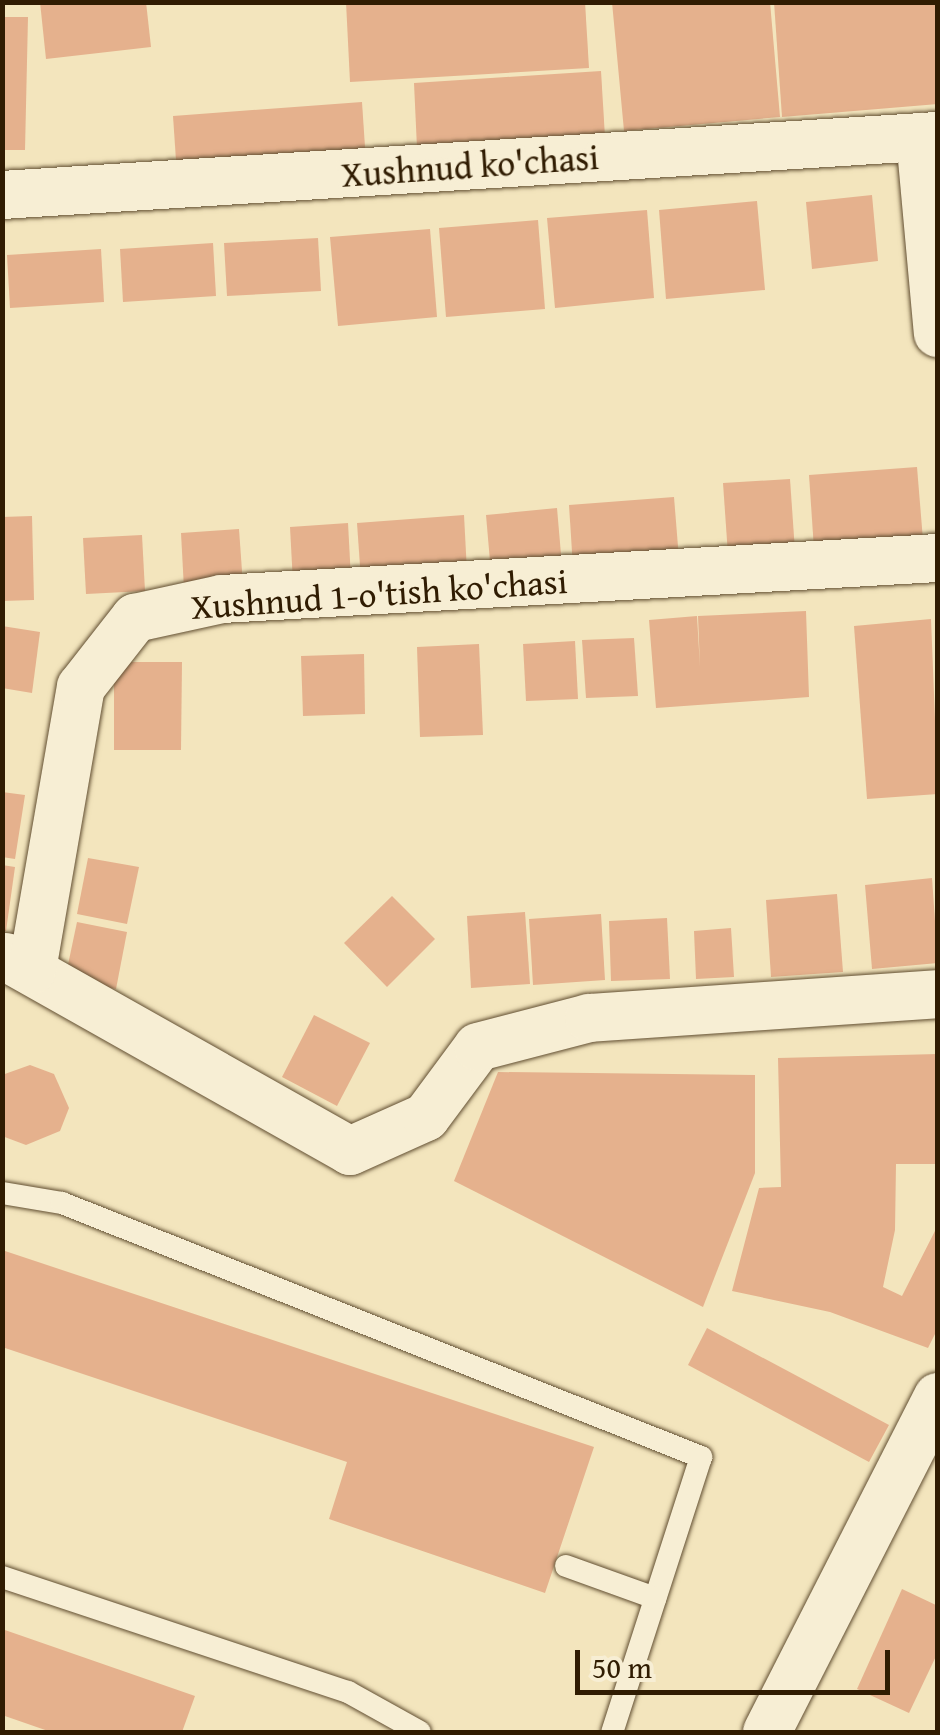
<!DOCTYPE html>
<style>
body{margin:0}
#map{position:relative;width:940px;height:1735px;overflow:hidden;background:#f3e5bd;font-family:"Gentium Book Plus",serif}
div>[style]{position:absolute}
[style*='--x']{left:calc(var(--x)*1px);top:calc(var(--y)*1px);width:calc(var(--w)*1px);rotate:calc(var(--a)*1deg)}
.building>*{inset:0;background:#e5b18d}
.roads{filter:drop-shadow(0 0 2px #614e31) drop-shadow(0 0 2px #614e31)}
.service>*{height:22px;margin:-11px;padding:0 11px;transform-origin:11px;border-radius:11px;background:#f7eed4}
.minor>*{height:48px;margin:-24px;padding:0 24px;transform-origin:24px;border-radius:24px;background:#f7eed4}
span{translate:-50% -50%;white-space:nowrap;text-align:center;line-height:1.15;-webkit-text-stroke:8px #f7eed4;paint-order:stroke}
.street-label{font-size:35px;color:#301c02}
.frame{position:absolute;inset:0;border:5px solid #301c02;pointer-events:none}
.scale{position:absolute;left:575px;top:1650px;width:315px;height:45px;box-sizing:border-box;border:5px solid #301c02;border-top:0;padding-left:12px;font-size:30px;line-height:35px;white-space:nowrap;color:#301c02;-webkit-text-stroke:8px #f7eed4;paint-order:stroke}
</style>
<div id="map">
<div class="building">
<i style="clip-path:polygon(40px 2px,146px 2px,151px 47px,46px 59px)"></i>
<i style="clip-path:polygon(346px 2px,585px 2px,589px 68px,350px 82px)"></i>
<i style="clip-path:polygon(612px 2px,770px 2px,780px 117px,624px 131px)"></i>
<i style="clip-path:polygon(774px 2px,938px 2px,938px 104px,782px 117px)"></i>
<i style="clip-path:polygon(2px 17px,28px 17px,25px 150px,2px 150px)"></i>
<i style="clip-path:polygon(601px 71px,605px 137px,417px 148px,414px 83px)"></i>
<i style="clip-path:polygon(362px 102px,366px 162px,177px 175px,173px 116px)"></i>
<i style="clip-path:polygon(872px 195px,878px 261px,812px 269px,806px 202px)"></i>
<i style="clip-path:polygon(757px 201px,765px 290px,666px 299px,659px 210px)"></i>
<i style="clip-path:polygon(647px 210px,654px 298px,555px 308px,547px 218px)"></i>
<i style="clip-path:polygon(538px 220px,545px 309px,446px 317px,439px 228px)"></i>
<i style="clip-path:polygon(430px 229px,437px 317px,338px 326px,330px 237px)"></i>
<i style="clip-path:polygon(318px 238px,321px 291px,227px 296px,224px 243px)"></i>
<i style="clip-path:polygon(213px 243px,216px 296px,123px 302px,120px 249px)"></i>
<i style="clip-path:polygon(101px 249px,104px 302px,10px 308px,7px 255px)"></i>
<i style="clip-path:polygon(917px 467px,923px 540px,814px 549px,809px 475px)"></i>
<i style="clip-path:polygon(790px 479px,795px 551px,728px 555px,723px 483px)"></i>
<i style="clip-path:polygon(674px 497px,679px 559px,573px 567px,569px 505px)"></i>
<i style="clip-path:polygon(557px 508px,562px 566px,491px 573px,486px 515px)"></i>
<i style="clip-path:polygon(464px 515px,467px 572px,361px 580px,357px 523px)"></i>
<i style="clip-path:polygon(32px 516px,34px 600px,2px 601px,2px 517px)"></i>
<i style="clip-path:polygon(348px 523px,351px 579px,293px 583px,290px 527px)"></i>
<i style="clip-path:polygon(239px 529px,243px 585px,184px 589px,181px 533px)"></i>
<i style="clip-path:polygon(142px 535px,145px 591px,86px 594px,83px 538px)"></i>
<i style="clip-path:polygon(806px 611px,809px 697px,656px 708px,649px 620px,697px 616px,700px 667px,698px 616px)"></i>
<i style="clip-path:polygon(931px 619px,938px 794px,867px 799px,854px 626px)"></i>
<i style="clip-path:polygon(2px 626px,40px 632px,32px 693px,2px 688px)"></i>
<i style="clip-path:polygon(634px 638px,638px 696px,586px 698px,582px 640px)"></i>
<i style="clip-path:polygon(575px 641px,578px 699px,526px 701px,523px 644px)"></i>
<i style="clip-path:polygon(479px 644px,483px 735px,420px 737px,417px 647px)"></i>
<i style="clip-path:polygon(364px 654px,365px 714px,303px 716px,301px 656px)"></i>
<i style="clip-path:polygon(114px 662px,182px 662px,181px 750px,114px 750px)"></i>
<i style="clip-path:polygon(2px 792px,25px 795px,15px 859px,2px 857px)"></i>
<i style="clip-path:polygon(88px 858px,139px 867px,127px 924px,77px 914px)"></i>
<i style="clip-path:polygon(2px 865px,15px 867px,6px 931px,2px 931px)"></i>
<i style="clip-path:polygon(932px 878px,938px 963px,872px 969px,865px 885px)"></i>
<i style="clip-path:polygon(837px 894px,843px 972px,771px 977px,766px 900px)"></i>
<i style="clip-path:polygon(392px 896px,435px 939px,387px 987px,344px 943px)"></i>
<i style="clip-path:polygon(525px 912px,530px 984px,471px 988px,467px 916px)"></i>
<i style="clip-path:polygon(601px 914px,605px 980px,533px 985px,529px 919px)"></i>
<i style="clip-path:polygon(667px 918px,670px 979px,611px 981px,609px 921px)"></i>
<i style="clip-path:polygon(77px 922px,127px 932px,116px 989px,65px 979px)"></i>
<i style="clip-path:polygon(731px 928px,734px 977px,696px 979px,694px 931px)"></i>
<i style="clip-path:polygon(314px 1015px,370px 1043px,337px 1106px,282px 1077px)"></i>
<i style="clip-path:polygon(938px 1054px,938px 1164px,896px 1164px,895px 1230px,883px 1287px,902px 1296px,938px 1225px,938px 1328px,928px 1348px,830px 1312px,732px 1291px,759px 1188px,781px 1187px,778px 1058px)"></i>
<i style="clip-path:polygon(30px 1065px,54px 1074px,69px 1108px,60px 1131px,26px 1145px,2px 1136px,2px 1075px)"></i>
<i style="clip-path:polygon(498px 1072px,755px 1075px,755px 1173px,703px 1307px,454px 1181px)"></i>
<i style="clip-path:polygon(2px 1250px,594px 1447px,545px 1593px,329px 1519px,347px 1462px,2px 1347px)"></i>
<i style="clip-path:polygon(707px 1328px,889px 1425px,869px 1462px,688px 1365px)"></i>
<i style="clip-path:polygon(902px 1589px,938px 1606px,938px 1652px,909px 1713px,857px 1689px)"></i>
<i style="clip-path:polygon(2px 1629px,195px 1696px,182px 1732px,51px 1732px,2px 1715px)"></i>
</div>
<div class="roads">
<div class="service">
<i style="--x:2;--y:1193;--w:61;--a:9.5"></i>
<i style="--x:62;--y:1203;--w:688;--a:21.68"></i>
<i style="--x:701;--y:1457;--w:289;--a:107.9"></i>
<i style="--x:566;--y:1566;--w:95;--a:19.8"></i>
<i style="--x:2;--y:1577;--w:365;--a:18.4"></i>
<i style="--x:348;--y:1692;--w:82;--a:29.1"></i>
</div>
<div class="minor">
<i style="--x:920;--y:137;--w:197;--a:84.8"></i>
<i style="--x:2;--y:195;--w:938;--a:-3.61"></i>
<i style="--x:6;--y:957;--w:395;--a:29.4"></i>
<i style="--x:350;--y:1151;--w:83;--a:-24.1"></i>
<i style="--x:426;--y:1117;--w:87;--a:-53.4"></i>
<i style="--x:478;--y:1047;--w:115;--a:-14.6"></i>
<i style="--x:589;--y:1018;--w:350;--a:-3.9"></i>
<i style="--x:32;--y:970;--w:287;--a:-80.2"></i>
<i style="--x:81;--y:687;--w:88;--a:-52"></i>
<i style="--x:135;--y:618;--w:89;--a:-12.3"></i>
<i style="--x:222;--y:599;--w:717;--a:-3.28"></i>
<i style="--x:767;--y:1732;--w:376;--a:-63"></i>
</div>
</div>
<div class="street-label">
<span style="left:470px;top:166px;rotate:-4deg">Xushnud ko'chasi</span>
<span style="left:379px;top:594px;rotate:-4deg">Xushnud 1-o'tish ko'chasi</span>
</div>
<div class="frame"></div>
<div class="scale">50 m</div>
</div>
